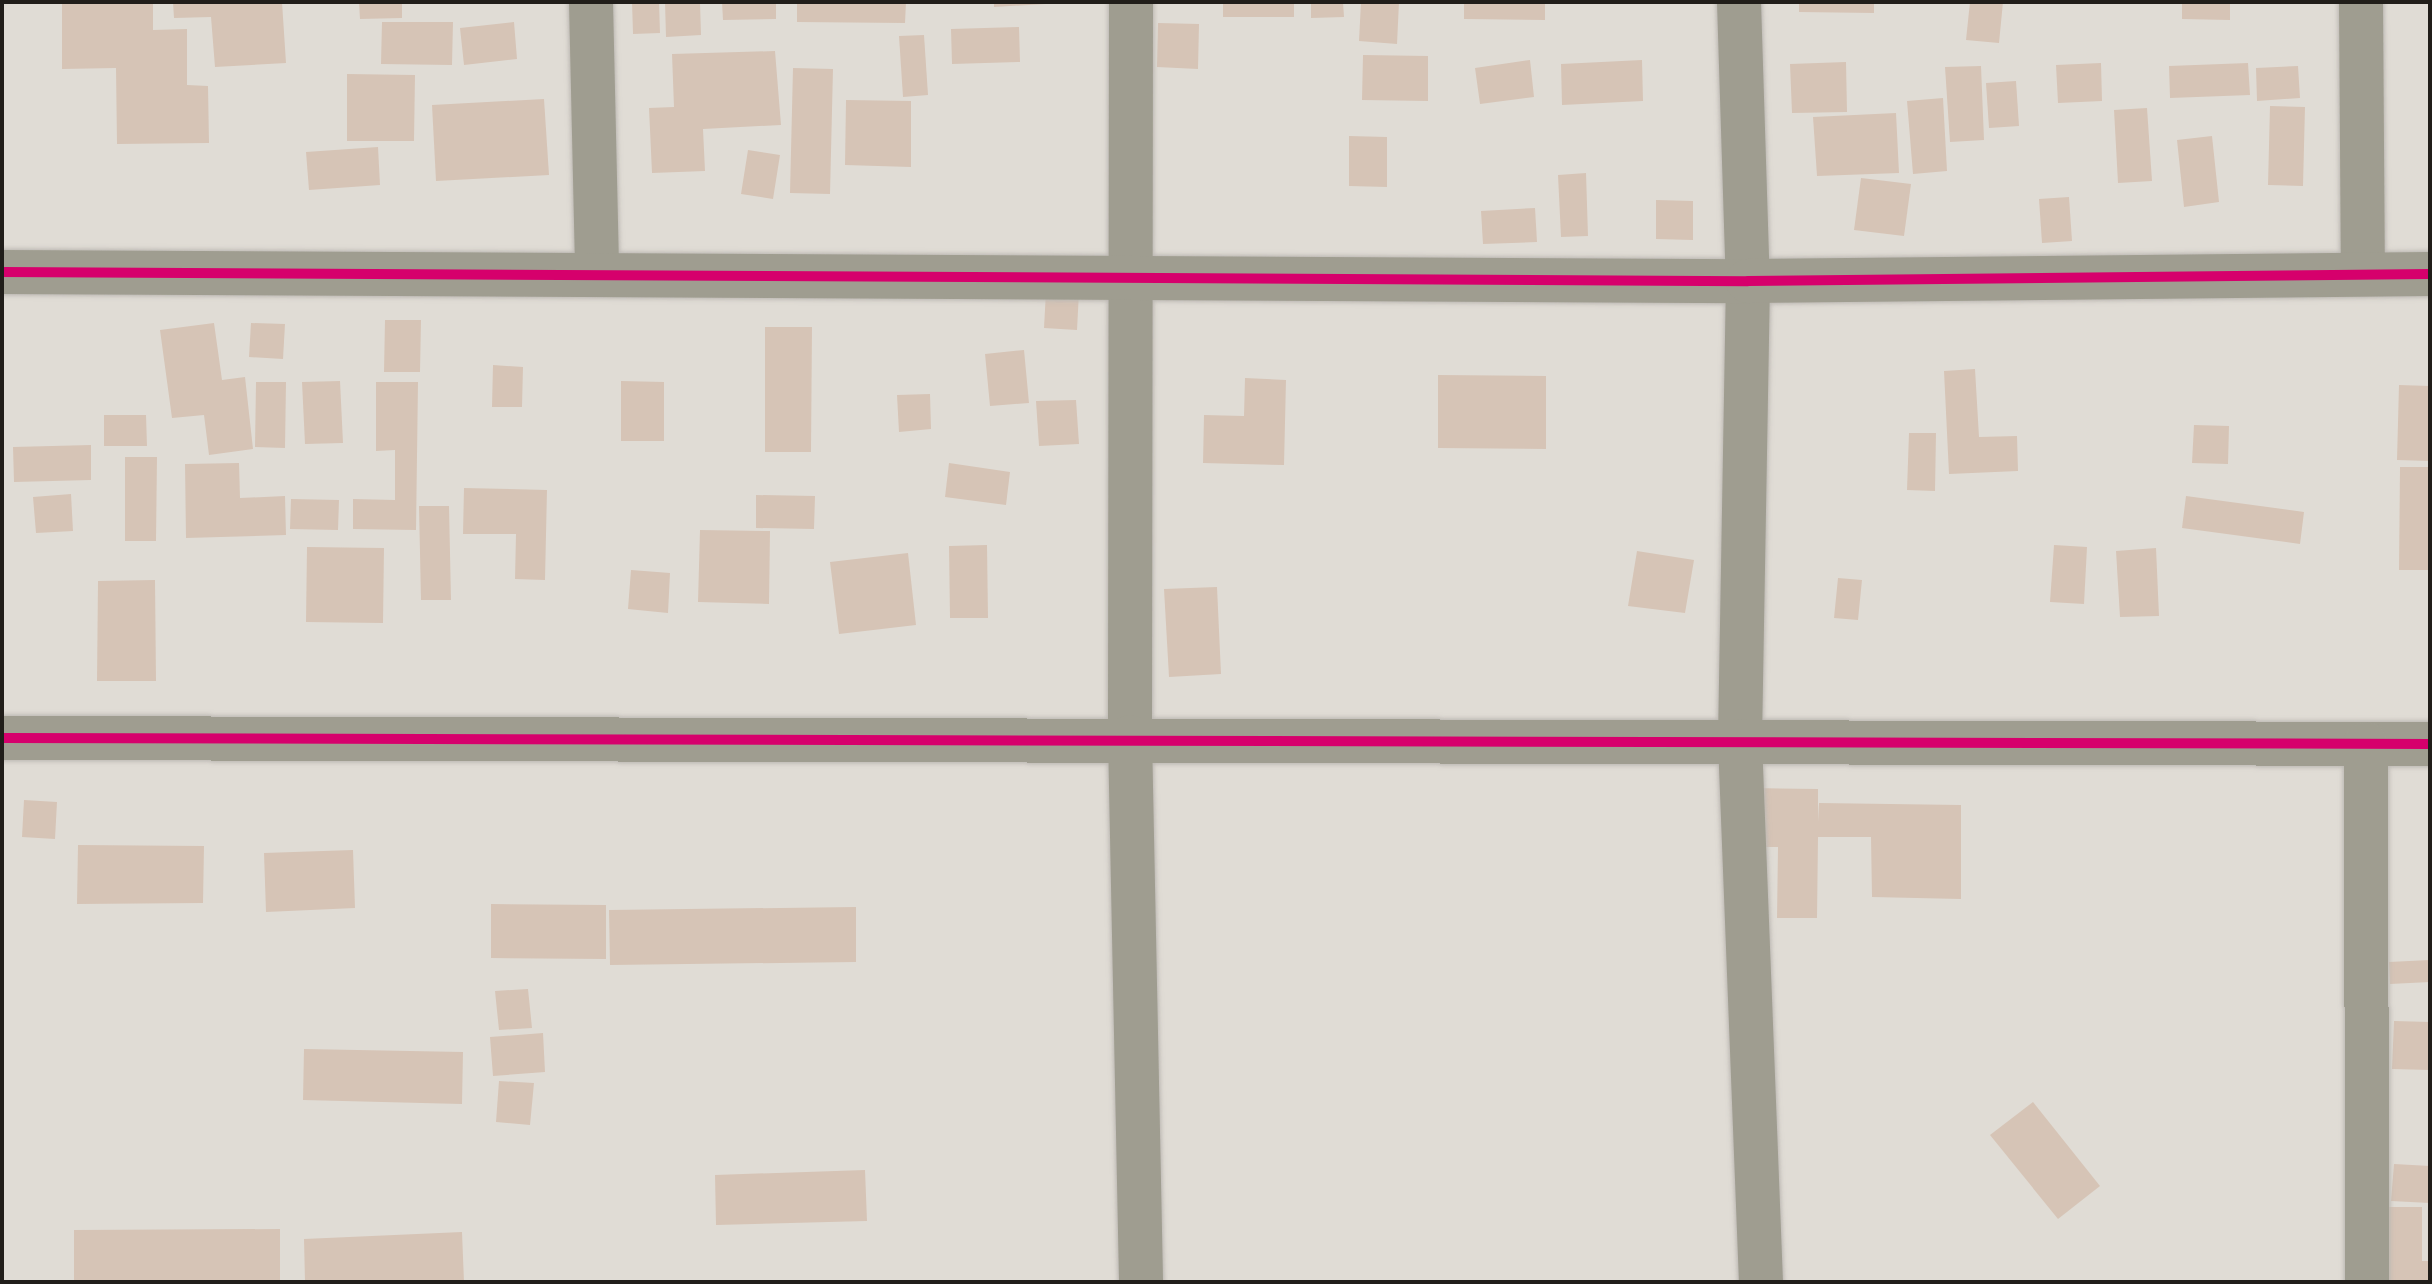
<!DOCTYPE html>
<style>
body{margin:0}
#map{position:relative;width:2432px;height:1284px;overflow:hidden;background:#e0dcd5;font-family:Rubik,sans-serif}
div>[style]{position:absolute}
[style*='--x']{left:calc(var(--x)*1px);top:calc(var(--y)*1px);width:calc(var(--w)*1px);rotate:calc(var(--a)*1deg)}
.building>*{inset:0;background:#d6c4b6}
.roads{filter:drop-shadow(0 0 2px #bdb9b4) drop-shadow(0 0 2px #bdb9b4)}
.minor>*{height:44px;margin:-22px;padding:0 22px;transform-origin:22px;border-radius:22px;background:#9f9d90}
.cycleway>*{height:10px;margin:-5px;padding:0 5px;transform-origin:5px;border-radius:5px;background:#d6006c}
span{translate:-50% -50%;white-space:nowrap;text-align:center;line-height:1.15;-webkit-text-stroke:6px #f3eadd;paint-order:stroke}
.frame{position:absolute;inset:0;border:4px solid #211e1a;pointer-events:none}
</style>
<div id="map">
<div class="building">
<i style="clip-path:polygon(62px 2px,153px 2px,153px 30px,187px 29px,187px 85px,208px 86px,209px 143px,117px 144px,116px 68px,62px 69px)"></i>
<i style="clip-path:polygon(173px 2px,282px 2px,286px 63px,215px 67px,211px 17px,174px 18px)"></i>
<i style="clip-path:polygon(359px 2px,402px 2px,402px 18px,360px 19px)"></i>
<i style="clip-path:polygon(632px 2px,659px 2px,660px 33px,633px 34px)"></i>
<i style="clip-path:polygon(665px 2px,700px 2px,701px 35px,666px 37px)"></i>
<i style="clip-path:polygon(722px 2px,776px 2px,776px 19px,723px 20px)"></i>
<i style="clip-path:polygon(797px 2px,906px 2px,905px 23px,797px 22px)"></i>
<i style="clip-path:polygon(994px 2px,1046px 2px,1046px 4px,994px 7px)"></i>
<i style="clip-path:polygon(1223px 2px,1294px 2px,1294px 17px,1223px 17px)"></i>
<i style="clip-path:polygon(1311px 2px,1343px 2px,1344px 17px,1311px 18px)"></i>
<i style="clip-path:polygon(1361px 2px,1399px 2px,1397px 44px,1359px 41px)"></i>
<i style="clip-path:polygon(1464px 2px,1545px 2px,1545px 20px,1464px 19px)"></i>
<i style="clip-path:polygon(1799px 2px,1874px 2px,1874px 13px,1799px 12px)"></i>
<i style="clip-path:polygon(1970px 2px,2003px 2px,1999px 43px,1966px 40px)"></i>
<i style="clip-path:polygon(2182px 2px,2230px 2px,2230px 20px,2182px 19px)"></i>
<i style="clip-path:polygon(382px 22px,453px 22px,452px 65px,381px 64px)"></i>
<i style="clip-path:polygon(514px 22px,517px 59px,464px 65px,460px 28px)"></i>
<i style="clip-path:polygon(1158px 23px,1199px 24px,1198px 69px,1157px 67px)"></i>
<i style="clip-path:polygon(1019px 27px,1020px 62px,952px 64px,951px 29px)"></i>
<i style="clip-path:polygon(924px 35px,928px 95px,903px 97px,899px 36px)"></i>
<i style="clip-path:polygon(775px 51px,781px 125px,703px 129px,705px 171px,652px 173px,649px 108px,674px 107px,672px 54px)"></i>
<i style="clip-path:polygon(1363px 55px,1428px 56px,1428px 101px,1362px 100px)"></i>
<i style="clip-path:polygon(1530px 60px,1534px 97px,1480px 104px,1475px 68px)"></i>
<i style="clip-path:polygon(1642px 60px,1643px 101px,1562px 105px,1561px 64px)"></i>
<i style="clip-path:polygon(1846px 62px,1847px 112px,1792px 113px,1790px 64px)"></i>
<i style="clip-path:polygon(2101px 63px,2102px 101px,2058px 103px,2056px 65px)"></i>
<i style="clip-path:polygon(2248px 63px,2250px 95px,2170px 98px,2169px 66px)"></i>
<i style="clip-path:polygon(1981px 66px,1984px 140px,1950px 142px,1945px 67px)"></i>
<i style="clip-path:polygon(2298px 66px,2300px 98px,2257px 101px,2256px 68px)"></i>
<i style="clip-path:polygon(793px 68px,833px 69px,830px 194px,790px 193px)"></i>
<i style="clip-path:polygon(347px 74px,415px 75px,414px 141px,347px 141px)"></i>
<i style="clip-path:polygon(2016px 81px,2019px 126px,1989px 128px,1986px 83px)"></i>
<i style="clip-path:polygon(1943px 98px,1947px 171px,1913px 174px,1907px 101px)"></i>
<i style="clip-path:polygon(544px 99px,549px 175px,436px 181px,432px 105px)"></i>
<i style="clip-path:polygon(846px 100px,911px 101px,911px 167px,845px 165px)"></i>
<i style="clip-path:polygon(2270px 106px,2305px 107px,2303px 186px,2268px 185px)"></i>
<i style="clip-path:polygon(2147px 108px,2152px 181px,2118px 183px,2114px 110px)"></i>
<i style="clip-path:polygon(1896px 113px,1899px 173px,1817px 176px,1813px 117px)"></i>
<i style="clip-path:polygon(1349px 136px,1387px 137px,1387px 187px,1349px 186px)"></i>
<i style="clip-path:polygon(2212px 136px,2219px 202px,2184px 207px,2177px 140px)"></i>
<i style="clip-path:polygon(378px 147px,380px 185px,309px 190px,306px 152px)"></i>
<i style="clip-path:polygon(748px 150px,780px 155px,773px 199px,741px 194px)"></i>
<i style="clip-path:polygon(1586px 173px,1588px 236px,1561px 237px,1558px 175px)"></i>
<i style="clip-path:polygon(1861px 178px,1911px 184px,1904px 236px,1854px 230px)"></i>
<i style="clip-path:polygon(2069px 197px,2072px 241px,2042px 243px,2039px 199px)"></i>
<i style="clip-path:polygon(1656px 200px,1693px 201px,1693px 240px,1656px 239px)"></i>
<i style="clip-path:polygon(1535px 208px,1537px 242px,1483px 244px,1481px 211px)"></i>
<i style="clip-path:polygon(1046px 291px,1079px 292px,1077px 330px,1044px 328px)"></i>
<i style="clip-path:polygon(385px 320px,421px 320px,420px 372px,384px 372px)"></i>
<i style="clip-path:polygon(214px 323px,222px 380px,245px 377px,253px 449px,209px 455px,204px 415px,172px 418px,160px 330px)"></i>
<i style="clip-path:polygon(251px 323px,285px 324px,283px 359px,249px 357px)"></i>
<i style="clip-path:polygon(765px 327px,812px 327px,811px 452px,765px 452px)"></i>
<i style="clip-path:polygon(1024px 350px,1029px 403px,990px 406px,985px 354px)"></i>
<i style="clip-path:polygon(493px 365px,523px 367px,522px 407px,492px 407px)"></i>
<i style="clip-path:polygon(1975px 369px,1979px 437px,2017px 436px,2018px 471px,1949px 474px,1944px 371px)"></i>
<i style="clip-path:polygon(1438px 375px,1546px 376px,1546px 449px,1438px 448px)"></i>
<i style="clip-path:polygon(1245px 378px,1286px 380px,1284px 465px,1203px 463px,1204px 415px,1244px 416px)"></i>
<i style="clip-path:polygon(340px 381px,343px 443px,305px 444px,302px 382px)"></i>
<i style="clip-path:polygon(621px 381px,664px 382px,664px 441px,621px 441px)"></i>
<i style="clip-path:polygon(256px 382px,286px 382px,285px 448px,255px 447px)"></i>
<i style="clip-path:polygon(376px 382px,418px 382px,416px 530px,353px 529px,353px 499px,395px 500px,395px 450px,376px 451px)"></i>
<i style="clip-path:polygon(2399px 385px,2430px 386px,2430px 461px,2397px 460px)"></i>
<i style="clip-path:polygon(930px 394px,931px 429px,899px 432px,897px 395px)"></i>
<i style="clip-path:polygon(1076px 400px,1079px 444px,1039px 446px,1036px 401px)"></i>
<i style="clip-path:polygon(104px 415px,146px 415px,147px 446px,104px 446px)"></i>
<i style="clip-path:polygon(2194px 425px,2229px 426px,2228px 464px,2192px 463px)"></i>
<i style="clip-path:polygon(1909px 433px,1936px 433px,1935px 491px,1907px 490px)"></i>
<i style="clip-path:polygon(91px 445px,91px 480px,14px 482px,13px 447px)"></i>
<i style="clip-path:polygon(125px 457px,157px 457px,156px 541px,125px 541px)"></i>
<i style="clip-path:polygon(239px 463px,240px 498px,285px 496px,286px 535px,186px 538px,185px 464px)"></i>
<i style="clip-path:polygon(949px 463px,1010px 472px,1006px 505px,945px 497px)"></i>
<i style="clip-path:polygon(2400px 467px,2430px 467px,2430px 570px,2399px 570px)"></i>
<i style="clip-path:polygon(464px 488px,547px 490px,545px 580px,515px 579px,516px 534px,463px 534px)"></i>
<i style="clip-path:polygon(71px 494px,73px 531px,36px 533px,33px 497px)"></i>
<i style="clip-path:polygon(756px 495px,815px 496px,814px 529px,756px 528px)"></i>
<i style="clip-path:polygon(2186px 496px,2304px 512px,2300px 544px,2182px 528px)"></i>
<i style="clip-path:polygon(291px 499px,339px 500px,338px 530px,290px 529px)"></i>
<i style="clip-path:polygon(419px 506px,449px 506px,451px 600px,421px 600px)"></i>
<i style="clip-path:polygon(700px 530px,770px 531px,769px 604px,698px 602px)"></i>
<i style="clip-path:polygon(987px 545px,988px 618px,950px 618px,949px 546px)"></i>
<i style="clip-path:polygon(2054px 545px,2087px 547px,2084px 604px,2050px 602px)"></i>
<i style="clip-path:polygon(307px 547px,384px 548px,383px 623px,306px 622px)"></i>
<i style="clip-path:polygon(2156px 548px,2159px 616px,2120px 617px,2116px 551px)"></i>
<i style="clip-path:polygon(1637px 551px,1694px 560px,1685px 613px,1628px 606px)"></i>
<i style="clip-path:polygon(908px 553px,916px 625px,839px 634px,830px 562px)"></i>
<i style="clip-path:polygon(631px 570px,670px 573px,668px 613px,628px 609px)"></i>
<i style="clip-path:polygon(1838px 578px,1862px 580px,1858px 620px,1834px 618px)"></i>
<i style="clip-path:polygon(155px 580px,156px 681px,97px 681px,98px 581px)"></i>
<i style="clip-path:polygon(1217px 587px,1221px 674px,1169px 677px,1164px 589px)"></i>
<i style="clip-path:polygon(1753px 788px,1818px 789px,1818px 822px,1819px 803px,1961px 805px,1961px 899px,1872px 897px,1871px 837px,1818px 837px,1817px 918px,1777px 918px,1778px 847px,1752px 847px)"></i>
<i style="clip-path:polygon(24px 800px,57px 802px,55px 839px,22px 837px)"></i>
<i style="clip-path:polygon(78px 845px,204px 846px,203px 903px,77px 904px)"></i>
<i style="clip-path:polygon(353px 850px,355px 908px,266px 912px,264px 853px)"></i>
<i style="clip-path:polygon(491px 904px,606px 905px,606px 959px,491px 958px)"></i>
<i style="clip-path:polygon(856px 907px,856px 962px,610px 965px,609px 910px)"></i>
<i style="clip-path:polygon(2430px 960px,2430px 982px,2390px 984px,2389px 962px)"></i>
<i style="clip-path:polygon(528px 989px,532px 1028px,499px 1030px,495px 991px)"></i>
<i style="clip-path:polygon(2394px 1021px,2430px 1022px,2430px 1070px,2392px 1069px)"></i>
<i style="clip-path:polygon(543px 1033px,545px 1072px,493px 1076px,490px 1037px)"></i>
<i style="clip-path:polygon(304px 1049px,463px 1052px,462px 1104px,303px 1100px)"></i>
<i style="clip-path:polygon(499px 1081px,534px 1083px,530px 1125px,496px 1122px)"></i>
<i style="clip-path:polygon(2033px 1102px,2100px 1186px,2058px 1219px,1990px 1135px)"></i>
<i style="clip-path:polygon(2394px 1164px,2430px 1166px,2430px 1203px,2391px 1201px)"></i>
<i style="clip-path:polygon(865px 1170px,867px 1221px,716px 1225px,715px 1175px)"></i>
<i style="clip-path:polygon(2389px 1207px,2422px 1207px,2422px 1261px,2430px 1261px,2430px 1282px,2388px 1282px)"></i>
<i style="clip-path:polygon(280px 1229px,280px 1282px,74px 1282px,74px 1230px)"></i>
<i style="clip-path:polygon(462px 1232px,464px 1282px,305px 1282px,304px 1239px)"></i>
</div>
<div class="roads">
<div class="minor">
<i style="--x:591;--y:2;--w:271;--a:88.7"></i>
<i style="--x:1131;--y:2;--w:735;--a:90.08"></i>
<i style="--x:1130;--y:737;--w:545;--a:88.84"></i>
<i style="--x:1739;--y:2;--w:279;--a:88.2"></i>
<i style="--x:1748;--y:281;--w:460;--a:91"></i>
<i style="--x:1740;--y:741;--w:541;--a:87.78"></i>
<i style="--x:2361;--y:2;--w:271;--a:89.6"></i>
<i style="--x:2;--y:272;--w:1746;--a:0.3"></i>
<i style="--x:1748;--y:281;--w:682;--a:-0.59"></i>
<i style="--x:2;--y:738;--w:2428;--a:0.14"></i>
<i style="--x:2366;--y:744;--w:538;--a:89.89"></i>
</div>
</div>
<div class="cycleway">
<i style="--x:2;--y:272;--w:1746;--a:0.3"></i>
<i style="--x:1748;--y:281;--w:682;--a:-0.59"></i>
<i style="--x:2;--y:738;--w:2428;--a:0.14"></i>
</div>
<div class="frame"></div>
</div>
